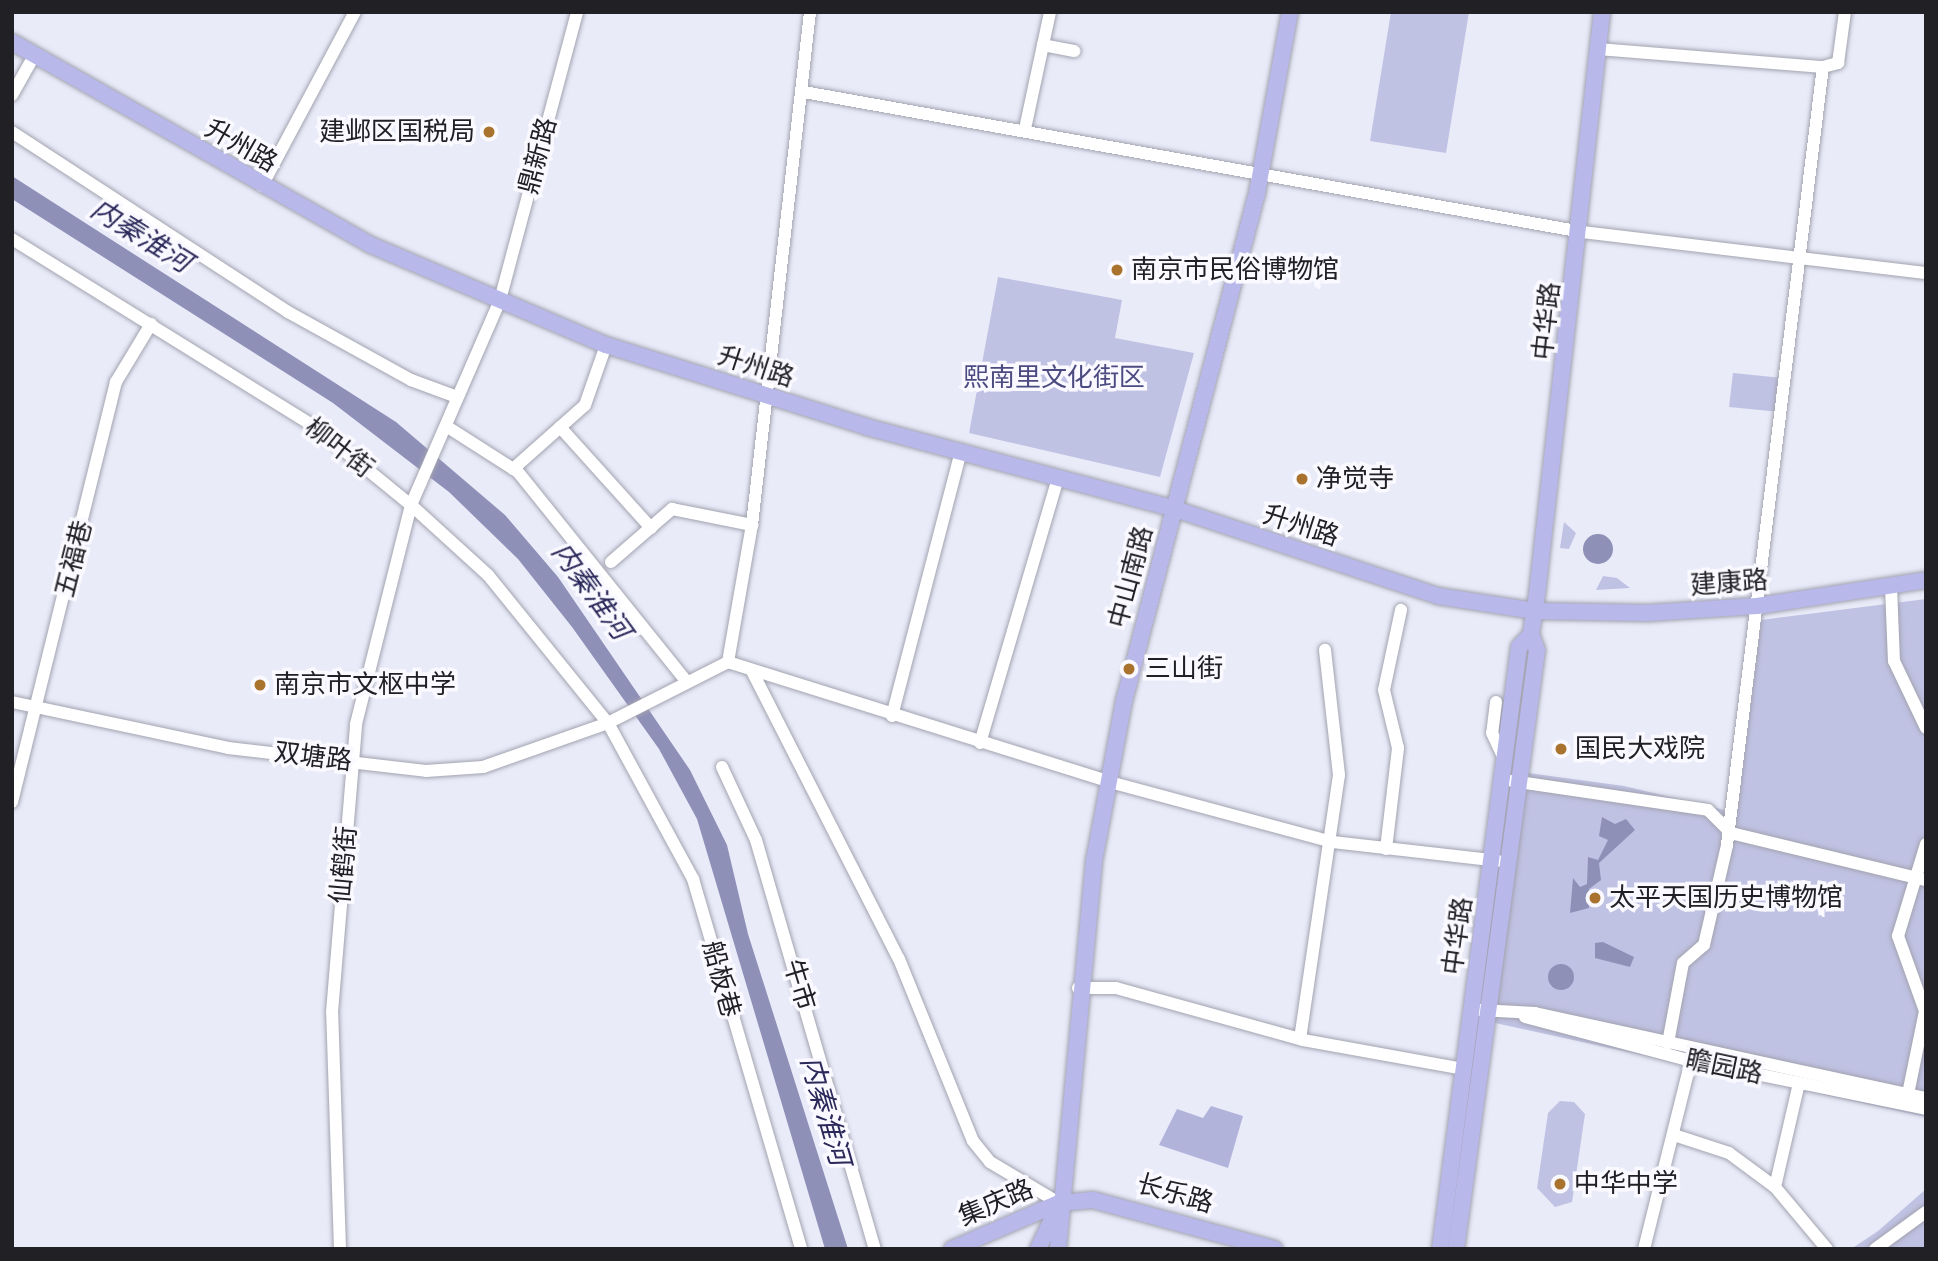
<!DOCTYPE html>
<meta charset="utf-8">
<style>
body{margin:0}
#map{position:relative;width:1938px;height:1261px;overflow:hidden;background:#eaebf9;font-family:Jost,"Noto Sans SC",sans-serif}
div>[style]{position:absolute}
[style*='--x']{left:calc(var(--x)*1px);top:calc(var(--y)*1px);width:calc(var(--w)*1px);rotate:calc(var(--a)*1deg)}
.green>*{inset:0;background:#c0c2e3}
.forest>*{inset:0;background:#b1b3db}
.water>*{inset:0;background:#8f90b7}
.round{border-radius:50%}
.roads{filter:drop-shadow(0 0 2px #a2a3b0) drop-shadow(0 0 2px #a2a3b0)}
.minor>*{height:12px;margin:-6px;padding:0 6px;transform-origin:6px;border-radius:6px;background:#fff}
.major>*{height:16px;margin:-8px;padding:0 8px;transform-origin:8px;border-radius:8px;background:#b8b8eb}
.dots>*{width:19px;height:19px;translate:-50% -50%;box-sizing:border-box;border:4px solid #f9f9ff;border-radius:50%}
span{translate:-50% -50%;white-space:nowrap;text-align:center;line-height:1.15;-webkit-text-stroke:7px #f9f9ff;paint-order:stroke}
.poi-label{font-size:26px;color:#202025}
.right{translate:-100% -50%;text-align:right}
.left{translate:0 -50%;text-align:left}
.street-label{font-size:26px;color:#202025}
.park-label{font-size:26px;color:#4c4b81}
.water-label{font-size:28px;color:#2b285a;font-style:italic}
.frame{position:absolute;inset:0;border:14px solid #202025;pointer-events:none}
</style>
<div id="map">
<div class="green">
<i style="clip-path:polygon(1391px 12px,1469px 12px,1446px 153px,1370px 141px)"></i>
<i style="clip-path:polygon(998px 277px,1122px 300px,1115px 338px,1194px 353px,1160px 477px,969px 433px)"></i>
<i style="clip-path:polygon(1733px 373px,1783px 378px,1780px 412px,1729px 407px)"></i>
<i style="clip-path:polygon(1564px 522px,1576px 533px,1569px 549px,1560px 548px)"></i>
<i style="clip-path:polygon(1603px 576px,1617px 578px,1630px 588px,1596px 590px)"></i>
<i style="clip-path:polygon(1926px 599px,1926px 1117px,1495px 1023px,1488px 994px,1528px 773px,1624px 786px,1737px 813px,1761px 620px)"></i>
<i style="clip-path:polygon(1560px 1101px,1574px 1102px,1585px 1114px,1572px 1202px,1555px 1207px,1537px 1188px,1548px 1113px)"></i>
<i style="clip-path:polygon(1926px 1189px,1926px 1249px,1851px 1249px,1878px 1231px)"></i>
</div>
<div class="forest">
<i style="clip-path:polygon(1211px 1106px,1243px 1116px,1228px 1168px,1159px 1145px,1177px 1109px,1203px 1118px)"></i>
</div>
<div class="water">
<i style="clip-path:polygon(12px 176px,396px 422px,505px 515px,558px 577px,690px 770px,727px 845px,748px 934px,848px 1249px,825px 1249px,697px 819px,659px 749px,572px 627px,518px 559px,449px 492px,333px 403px,12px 199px)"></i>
<i class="round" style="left:1583px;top:534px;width:30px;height:30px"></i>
<i style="clip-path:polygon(1602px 817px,1615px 824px,1626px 819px,1635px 830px,1599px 863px,1601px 880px,1589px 889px,1589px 908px,1570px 913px,1573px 878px,1580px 887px,1587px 884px,1588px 857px,1598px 860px,1608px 840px,1599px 836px)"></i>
<i style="clip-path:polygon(1603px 942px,1634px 957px,1630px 967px,1595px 958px,1595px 943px)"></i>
<i class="round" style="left:1548px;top:964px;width:26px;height:26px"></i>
</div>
<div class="roads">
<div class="minor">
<i style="--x:1043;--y:45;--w:32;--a:11"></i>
<i style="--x:1598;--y:49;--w:226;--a:4.6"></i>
<i style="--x:1823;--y:67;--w:16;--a:-15"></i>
<i style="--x:1838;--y:63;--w:51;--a:-82.2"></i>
<i style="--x:804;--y:92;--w:790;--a:10.2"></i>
<i style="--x:1582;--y:232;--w:346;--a:6.8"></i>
<i style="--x:12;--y:95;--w:45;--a:-60.6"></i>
<i style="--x:1025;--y:129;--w:120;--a:-77.9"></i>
<i style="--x:12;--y:132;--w:330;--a:33.1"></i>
<i style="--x:288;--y:312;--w:141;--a:28.9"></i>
<i style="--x:411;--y:380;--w:49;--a:20.3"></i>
<i style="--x:262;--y:186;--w:197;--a:-61.9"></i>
<i style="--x:12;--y:239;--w:355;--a:31.8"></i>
<i style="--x:314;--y:426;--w:125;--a:39.2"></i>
<i style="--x:411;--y:505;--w:104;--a:42.3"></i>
<i style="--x:488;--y:575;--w:191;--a:51"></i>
<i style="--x:608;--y:723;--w:178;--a:61.4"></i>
<i style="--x:693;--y:879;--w:385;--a:73.7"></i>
<i style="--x:446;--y:426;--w:85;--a:32.6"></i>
<i style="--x:518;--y:472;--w:268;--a:51.2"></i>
<i style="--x:560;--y:427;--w:136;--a:48"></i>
<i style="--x:513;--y:469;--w:96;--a:-41.6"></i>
<i style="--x:585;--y:405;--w:64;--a:-70.7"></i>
<i style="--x:611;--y:562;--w:81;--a:-41"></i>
<i style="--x:672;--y:509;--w:82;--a:11.3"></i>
<i style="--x:1891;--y:587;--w:74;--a:87.7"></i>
<i style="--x:1894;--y:661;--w:74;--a:64.5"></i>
<i style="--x:728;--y:662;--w:400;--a:17.4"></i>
<i style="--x:1110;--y:782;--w:230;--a:15.1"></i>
<i style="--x:1332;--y:842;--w:167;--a:6.5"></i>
<i style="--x:728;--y:662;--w:139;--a:-80.1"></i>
<i style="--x:752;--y:525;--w:516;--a:-83.55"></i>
<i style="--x:752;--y:671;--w:323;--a:63"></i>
<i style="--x:899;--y:959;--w:196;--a:67.9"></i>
<i style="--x:973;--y:1141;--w:27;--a:51"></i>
<i style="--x:990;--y:1162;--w:80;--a:30.7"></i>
<i style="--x:12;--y:702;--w:221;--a:12"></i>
<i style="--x:228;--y:748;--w:199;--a:6.6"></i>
<i style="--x:426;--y:771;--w:57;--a:-4"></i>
<i style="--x:483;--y:767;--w:133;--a:-19.4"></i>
<i style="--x:608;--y:723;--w:135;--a:-26.9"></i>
<i style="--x:1496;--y:702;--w:31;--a:97"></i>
<i style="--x:1492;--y:733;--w:26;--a:65"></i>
<i style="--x:892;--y:716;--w:273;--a:-75.4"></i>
<i style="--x:980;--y:743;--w:276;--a:-73.6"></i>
<i style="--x:722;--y:767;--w:81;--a:65"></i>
<i style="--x:756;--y:840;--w:426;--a:73.8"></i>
<i style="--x:1512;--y:781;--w:198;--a:8.4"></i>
<i style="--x:1708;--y:810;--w:33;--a:45"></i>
<i style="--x:1731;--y:833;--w:201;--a:13.6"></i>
<i style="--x:12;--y:802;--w:433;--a:-76.1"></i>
<i style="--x:116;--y:382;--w:68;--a:-58.9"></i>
<i style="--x:1386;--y:849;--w:102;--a:-83.2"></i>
<i style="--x:1398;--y:748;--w:60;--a:-103.6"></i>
<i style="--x:1384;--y:690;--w:82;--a:-78"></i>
<i style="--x:1078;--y:988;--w:38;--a:0"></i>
<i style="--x:1116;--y:988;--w:194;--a:15.5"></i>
<i style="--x:1303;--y:1040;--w:164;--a:10.2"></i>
<i style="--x:1480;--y:1010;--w:55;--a:3.1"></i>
<i style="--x:1535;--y:1013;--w:400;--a:12.3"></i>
<i style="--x:1525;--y:1017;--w:169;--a:14.8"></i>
<i style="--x:1688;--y:1060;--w:243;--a:11.6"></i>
<i style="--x:1300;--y:1039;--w:267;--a:-81.6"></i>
<i style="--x:1339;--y:775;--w:126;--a:-96.4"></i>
<i style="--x:1668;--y:1043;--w:81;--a:-79.4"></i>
<i style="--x:1683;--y:963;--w:28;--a:-41"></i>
<i style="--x:1704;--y:945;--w:103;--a:-77"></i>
<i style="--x:1727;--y:845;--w:784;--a:-82.97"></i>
<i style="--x:1908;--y:1094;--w:85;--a:-78.4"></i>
<i style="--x:1925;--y:1011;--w:80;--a:-109.8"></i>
<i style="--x:1898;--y:936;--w:96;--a:-73.1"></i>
<i style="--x:1674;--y:1135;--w:58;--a:18.1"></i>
<i style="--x:1729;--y:1153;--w:57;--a:36.5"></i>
<i style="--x:1775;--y:1187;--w:81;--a:50"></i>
<i style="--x:1775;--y:1187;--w:107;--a:-77"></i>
<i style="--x:340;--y:1249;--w:237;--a:-91.9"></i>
<i style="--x:332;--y:1012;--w:289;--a:-85.2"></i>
<i style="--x:356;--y:724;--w:226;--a:-75.9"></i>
<i style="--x:411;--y:505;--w:223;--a:-66.5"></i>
<i style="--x:500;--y:300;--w:298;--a:-75"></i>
<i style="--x:1644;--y:1249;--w:194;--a:-76"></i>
<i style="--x:1875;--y:1249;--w:63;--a:-36"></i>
</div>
<div class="major">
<i style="--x:12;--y:42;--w:412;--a:29.5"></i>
<i style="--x:371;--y:245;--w:255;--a:23.1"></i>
<i style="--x:606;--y:345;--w:274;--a:17.4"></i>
<i style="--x:867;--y:427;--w:319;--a:14.9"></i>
<i style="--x:1175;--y:509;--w:277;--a:18.3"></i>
<i style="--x:1438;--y:596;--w:98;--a:8.8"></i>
<i style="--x:1535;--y:611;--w:113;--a:1"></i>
<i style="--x:1648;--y:613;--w:109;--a:-3.7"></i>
<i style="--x:1757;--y:606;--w:171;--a:-8.7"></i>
<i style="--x:952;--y:1249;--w:116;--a:-23.3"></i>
<i style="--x:1059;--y:1203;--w:34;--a:-5"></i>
<i style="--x:1093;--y:1200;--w:188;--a:15.1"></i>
<i style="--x:1038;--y:1249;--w:44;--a:-64.6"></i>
<i style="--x:1058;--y:1249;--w:390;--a:-84.7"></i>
<i style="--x:1094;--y:861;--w:163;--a:-79.4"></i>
<i style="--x:1124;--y:701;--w:525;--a:-75.33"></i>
<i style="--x:1257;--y:193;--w:184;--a:-79.7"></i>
<i style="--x:1440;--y:1249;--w:607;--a:-82.52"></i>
<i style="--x:1519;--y:647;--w:18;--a:-47"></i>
<i style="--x:1531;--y:634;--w:40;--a:-81.5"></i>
<i style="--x:1537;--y:594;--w:586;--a:-83.63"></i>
<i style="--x:1456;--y:1249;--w:604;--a:-82.3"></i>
<i style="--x:1537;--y:650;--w:17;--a:-111"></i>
</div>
</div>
<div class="dots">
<i style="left:489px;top:132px;background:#a9732e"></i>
<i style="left:1117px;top:270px;background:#a9732e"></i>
<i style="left:1302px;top:479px;background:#a9732e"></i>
<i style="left:1129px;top:669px;background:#a9732e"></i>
<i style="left:260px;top:685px;background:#a9732e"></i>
<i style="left:1561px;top:749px;background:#a9732e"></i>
<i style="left:1595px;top:898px;background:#a9732e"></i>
<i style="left:1560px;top:1184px;background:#a9732e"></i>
</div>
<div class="poi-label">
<span class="right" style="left:475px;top:132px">建邺区国税局</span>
<span class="left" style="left:1131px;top:270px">南京市民俗博物馆</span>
<span class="left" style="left:1316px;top:479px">净觉寺</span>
<span class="left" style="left:1145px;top:669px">三山街</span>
<span class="left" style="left:274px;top:685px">南京市文枢中学</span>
<span class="left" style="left:1575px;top:749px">国民大戏院</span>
<span class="left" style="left:1609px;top:898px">太平天国历史博物馆</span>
<span class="left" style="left:1574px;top:1184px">中华中学</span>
</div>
<div class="street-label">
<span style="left:241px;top:146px;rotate:30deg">升州路</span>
<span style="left:538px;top:156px;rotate:-75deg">鼎新路</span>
<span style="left:1547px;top:321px;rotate:-84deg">中华路</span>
<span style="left:756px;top:367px;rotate:18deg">升州路</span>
<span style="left:339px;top:448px;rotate:38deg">柳叶街</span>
<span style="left:1301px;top:526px;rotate:18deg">升州路</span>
<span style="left:74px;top:559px;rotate:-76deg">五福巷</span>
<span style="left:1131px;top:577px;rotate:-75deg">中山南路</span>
<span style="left:1729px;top:583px;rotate:-4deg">建康路</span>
<span style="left:313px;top:757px;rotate:7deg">双塘路</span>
<span style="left:344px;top:865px;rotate:-85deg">仙鹤街</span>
<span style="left:1458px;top:936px;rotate:-82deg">中华路</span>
<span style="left:721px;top:979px;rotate:75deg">船板巷</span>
<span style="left:799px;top:985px;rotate:73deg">牛市</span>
<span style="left:1724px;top:1067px;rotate:12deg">瞻园路</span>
<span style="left:1175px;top:1194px;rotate:16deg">长乐路</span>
<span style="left:996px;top:1203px;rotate:-23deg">集庆路</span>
</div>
<div class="park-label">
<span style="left:1054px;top:378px">熙南里文化街区</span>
</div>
<div class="water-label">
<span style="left:141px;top:236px;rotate:32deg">内秦淮河</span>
<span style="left:591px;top:591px;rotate:54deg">内秦淮河</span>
<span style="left:825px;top:1111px;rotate:74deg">内秦淮河</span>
</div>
<div class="frame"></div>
</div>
